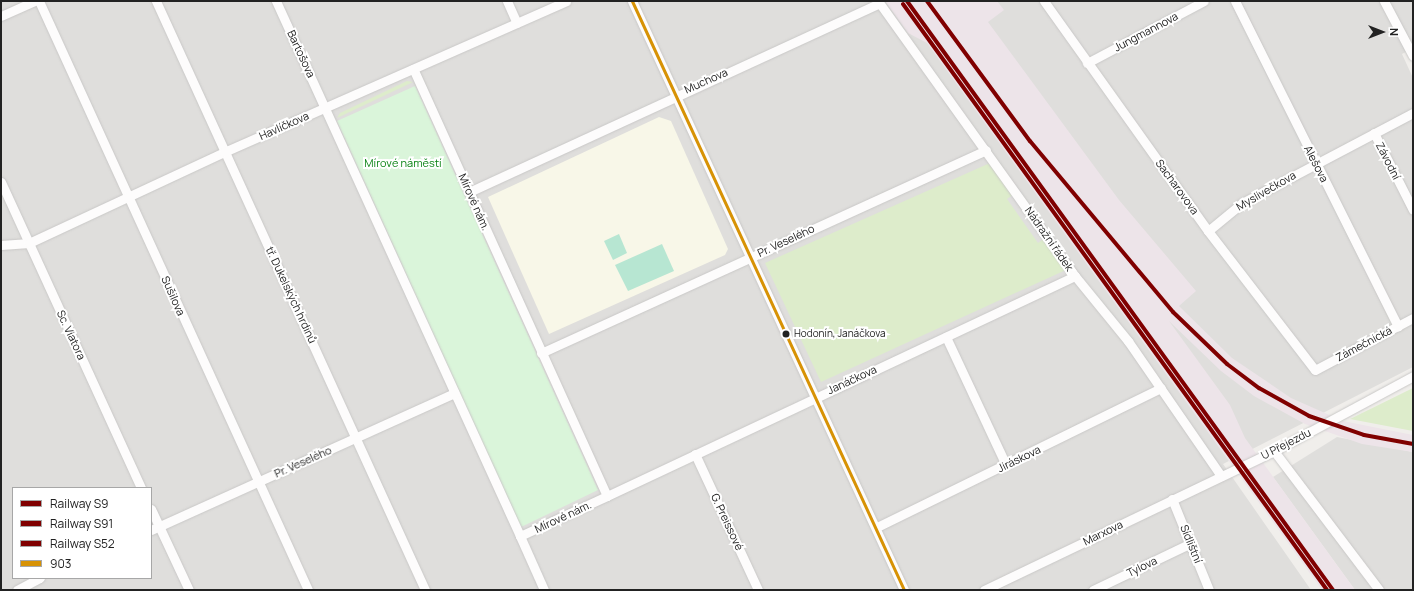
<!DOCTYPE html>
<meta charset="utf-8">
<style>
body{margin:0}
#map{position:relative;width:1414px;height:591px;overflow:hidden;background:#f0eeeb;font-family:Manrope,sans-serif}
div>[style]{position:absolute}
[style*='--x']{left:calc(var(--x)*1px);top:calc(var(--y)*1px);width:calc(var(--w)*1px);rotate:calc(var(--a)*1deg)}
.residential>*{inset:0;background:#dfdedc}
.industrial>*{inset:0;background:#ede4e9}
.education>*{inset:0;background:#f8f7e8}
.grass>*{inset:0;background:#ddeccb}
.park>*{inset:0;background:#daf5da}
.pitch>*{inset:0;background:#b7e6d2}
.parking>*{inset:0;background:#e0dfde}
.roads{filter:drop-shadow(0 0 1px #c9c8c7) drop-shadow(0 0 1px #c9c8c7)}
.minor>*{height:9px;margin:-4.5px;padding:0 4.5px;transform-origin:4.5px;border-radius:4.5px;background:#fdfcfc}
.bus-1>*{height:3px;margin:-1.5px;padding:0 1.5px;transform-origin:1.5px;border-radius:1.5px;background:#d79205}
.rail-1>*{height:4px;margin:-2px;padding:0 2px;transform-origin:2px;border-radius:2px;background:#800000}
.rail-2>*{height:4px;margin:-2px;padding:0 2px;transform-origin:2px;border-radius:2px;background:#800000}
.rail-3>*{height:4px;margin:-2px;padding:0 2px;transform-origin:2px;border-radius:2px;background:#800000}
.dots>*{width:11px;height:11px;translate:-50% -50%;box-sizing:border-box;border:2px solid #fff;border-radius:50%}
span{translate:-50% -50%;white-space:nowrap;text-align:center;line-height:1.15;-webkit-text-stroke:4px #fff;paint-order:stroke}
.bus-label{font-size:10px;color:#222}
.left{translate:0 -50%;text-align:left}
.street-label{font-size:11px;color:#222}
.park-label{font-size:11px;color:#0c8416}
.frame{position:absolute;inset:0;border:2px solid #222;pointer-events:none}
.legend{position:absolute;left:12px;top:487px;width:140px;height:92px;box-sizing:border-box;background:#fff;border:1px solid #a7a7a7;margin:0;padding:5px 7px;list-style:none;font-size:12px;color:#222}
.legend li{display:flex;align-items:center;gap:8px;height:20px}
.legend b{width:20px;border:1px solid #a7a7a7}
.north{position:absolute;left:1362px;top:12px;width:40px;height:40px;-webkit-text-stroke:3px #fff;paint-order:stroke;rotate:90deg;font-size:11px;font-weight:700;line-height:16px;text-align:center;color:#222}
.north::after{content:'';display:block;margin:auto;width:14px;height:18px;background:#222;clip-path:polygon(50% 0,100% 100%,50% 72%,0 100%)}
</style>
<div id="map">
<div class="residential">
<i style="clip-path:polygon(evenodd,1px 1px,1413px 1px,1413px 48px,1402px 54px,1413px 78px,1413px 367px,1223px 464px,1311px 590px,1px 590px,1px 1px,13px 488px,151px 488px,151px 578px,13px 578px,13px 488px)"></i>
<i style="clip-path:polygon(1337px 437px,1413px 452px,1413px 590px,1355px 590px,1273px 477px)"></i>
</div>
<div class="industrial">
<i style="clip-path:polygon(885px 1px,997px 1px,1004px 10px,988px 22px,1119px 200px,1196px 291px,1179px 306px,1232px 358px,1291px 398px,1343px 421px,1413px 435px,1413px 452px,1362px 444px,1305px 424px,1254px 396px,1221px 371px,1169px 321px,1230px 405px,1245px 438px,1355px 590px,1322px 590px,927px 43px,908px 33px)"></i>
</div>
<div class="education">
<i style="clip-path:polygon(659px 117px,671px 121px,728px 249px,725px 255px,549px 334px,488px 197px)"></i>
</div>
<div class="grass">
<i style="clip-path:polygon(407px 81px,413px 82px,337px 118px,340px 113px)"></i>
<i style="clip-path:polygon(990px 163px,1068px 269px,821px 382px,765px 263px)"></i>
<i style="clip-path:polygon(1413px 388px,1413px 431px,1350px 419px)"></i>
</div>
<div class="park">
<i style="clip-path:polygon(415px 86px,598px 490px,521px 527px,337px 121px)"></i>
</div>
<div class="pitch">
<i style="clip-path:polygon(619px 234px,627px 253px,613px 260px,604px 241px)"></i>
<i style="clip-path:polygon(662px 244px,674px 271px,628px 291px,615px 265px)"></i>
</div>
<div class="parking">
<i style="clip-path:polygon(1014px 194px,1045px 238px,1038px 243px,1007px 199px)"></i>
</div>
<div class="roads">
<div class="minor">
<i style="--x:39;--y:1;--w:648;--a:65.45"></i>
<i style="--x:156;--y:1;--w:648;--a:65.45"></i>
<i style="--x:276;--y:1;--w:588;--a:65.48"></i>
<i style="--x:520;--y:536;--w:96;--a:-24.7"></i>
<i style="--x:607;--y:496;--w:469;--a:-114.4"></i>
<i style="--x:507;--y:1;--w:24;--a:66"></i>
<i style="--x:632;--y:1;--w:649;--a:65.21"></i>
<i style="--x:878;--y:1;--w:338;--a:54.4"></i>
<i style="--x:1075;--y:276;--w:84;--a:50.8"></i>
<i style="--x:1128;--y:341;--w:164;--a:55.4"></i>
<i style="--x:1044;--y:1;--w:282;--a:54.5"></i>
<i style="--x:1208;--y:231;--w:175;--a:52.4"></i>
<i style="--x:1315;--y:370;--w:111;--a:-28"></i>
<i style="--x:1235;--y:1;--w:364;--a:63.4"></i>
<i style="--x:1384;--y:1;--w:62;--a:62.2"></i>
<i style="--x:1;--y:16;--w:37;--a:-24"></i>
<i style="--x:1087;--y:63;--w:132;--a:-27.9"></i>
<i style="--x:1374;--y:133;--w:86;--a:63.1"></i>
<i style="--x:1;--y:182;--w:337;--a:65.4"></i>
<i style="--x:469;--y:192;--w:451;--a:-24.7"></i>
<i style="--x:1208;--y:231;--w:44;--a:-39.5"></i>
<i style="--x:1242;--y:203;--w:193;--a:-27.8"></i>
<i style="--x:1;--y:245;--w:28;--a:-4"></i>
<i style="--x:29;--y:243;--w:215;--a:-25"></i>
<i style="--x:224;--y:152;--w:374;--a:-23.8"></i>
<i style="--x:946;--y:337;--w:141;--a:64.9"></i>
<i style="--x:541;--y:353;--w:489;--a:-24.5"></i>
<i style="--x:1274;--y:451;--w:174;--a:52.9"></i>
<i style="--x:695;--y:454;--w:150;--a:65.1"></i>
<i style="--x:607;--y:496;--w:517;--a:-25.18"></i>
<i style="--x:1172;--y:499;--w:98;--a:67.9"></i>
<i style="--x:151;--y:509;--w:89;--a:64.9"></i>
<i style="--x:877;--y:527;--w:316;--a:-26.1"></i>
<i style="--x:151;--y:530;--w:333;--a:-24.3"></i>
<i style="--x:520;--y:536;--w:59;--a:66"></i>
<i style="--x:17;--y:590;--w:26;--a:-28"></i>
<i style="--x:984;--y:590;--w:322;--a:-25.6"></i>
<i style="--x:1274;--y:451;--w:158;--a:-28.3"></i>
<i style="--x:1093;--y:590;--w:109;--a:-25.6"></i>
</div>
</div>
<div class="bus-1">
<i style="--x:632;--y:1;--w:649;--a:65.21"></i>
</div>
<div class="rail-1">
<i style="--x:907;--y:1;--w:727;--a:54.12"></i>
</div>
<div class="rail-2">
<i style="--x:903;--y:4;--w:723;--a:54.11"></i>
</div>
<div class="rail-3">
<i style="--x:927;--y:1;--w:174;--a:53.7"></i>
<i style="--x:1030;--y:141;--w:223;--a:50.1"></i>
<i style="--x:1173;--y:312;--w:75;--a:43.9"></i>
<i style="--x:1227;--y:364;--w:40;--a:37"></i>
<i style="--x:1259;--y:388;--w:57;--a:29.2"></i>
<i style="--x:1309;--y:416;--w:58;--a:19.1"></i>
<i style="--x:1364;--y:435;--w:50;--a:10.4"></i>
</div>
<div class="dots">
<i style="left:786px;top:334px;background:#222"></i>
</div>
<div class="bus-label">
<span class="left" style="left:794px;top:334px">Hodonín, Janáčkova</span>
</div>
<div class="street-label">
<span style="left:1146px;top:32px;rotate:-28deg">Jungmannova</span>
<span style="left:301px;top:54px;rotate:65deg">Bartošova</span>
<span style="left:706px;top:81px;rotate:-24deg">Muchova</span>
<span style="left:284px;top:126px;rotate:-24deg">Havlíčkova</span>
<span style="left:1388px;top:161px;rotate:63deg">Závodní</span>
<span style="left:1316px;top:164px;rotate:63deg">Alešova</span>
<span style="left:1177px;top:187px;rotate:54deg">Sacharovova</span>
<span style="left:1266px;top:191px;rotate:-30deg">Myslivečkova</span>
<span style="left:474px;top:202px;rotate:66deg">Mírové nám.</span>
<span style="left:1049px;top:239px;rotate:55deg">Nádražní řádek</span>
<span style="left:786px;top:241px;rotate:-25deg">Pr. Veselého</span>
<span style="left:291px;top:295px;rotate:65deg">tř. Dukelských hrdinů</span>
<span style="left:173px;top:296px;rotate:66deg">Sušilova</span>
<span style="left:71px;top:335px;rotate:65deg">Sc. Viatora</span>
<span style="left:1364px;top:344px;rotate:-28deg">Zámečnická</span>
<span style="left:852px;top:380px;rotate:-25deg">Janáčkova</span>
<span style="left:1286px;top:444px;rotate:-27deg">U Přejezdu</span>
<span style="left:1019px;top:459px;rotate:-26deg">Jiráskova</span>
<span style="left:303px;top:462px;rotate:-24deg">Pr. Veselého</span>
<span style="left:563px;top:517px;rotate:-25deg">Mírové nám.</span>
<span style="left:727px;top:522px;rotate:65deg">G. Preissové</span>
<span style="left:1103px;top:533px;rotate:-26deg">Marxova</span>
<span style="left:1191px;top:544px;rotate:68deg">Sídlištní</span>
<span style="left:1142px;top:567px;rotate:-26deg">Tylova</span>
</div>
<div class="park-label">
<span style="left:403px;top:163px">Mírové náměstí</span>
</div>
<div class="frame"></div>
<ul class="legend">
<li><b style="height:5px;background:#800000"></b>Railway S9</li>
<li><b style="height:5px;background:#800000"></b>Railway S91</li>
<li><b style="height:5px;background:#800000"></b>Railway S52</li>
<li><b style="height:5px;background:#d79205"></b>903</li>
</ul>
<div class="north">N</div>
</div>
